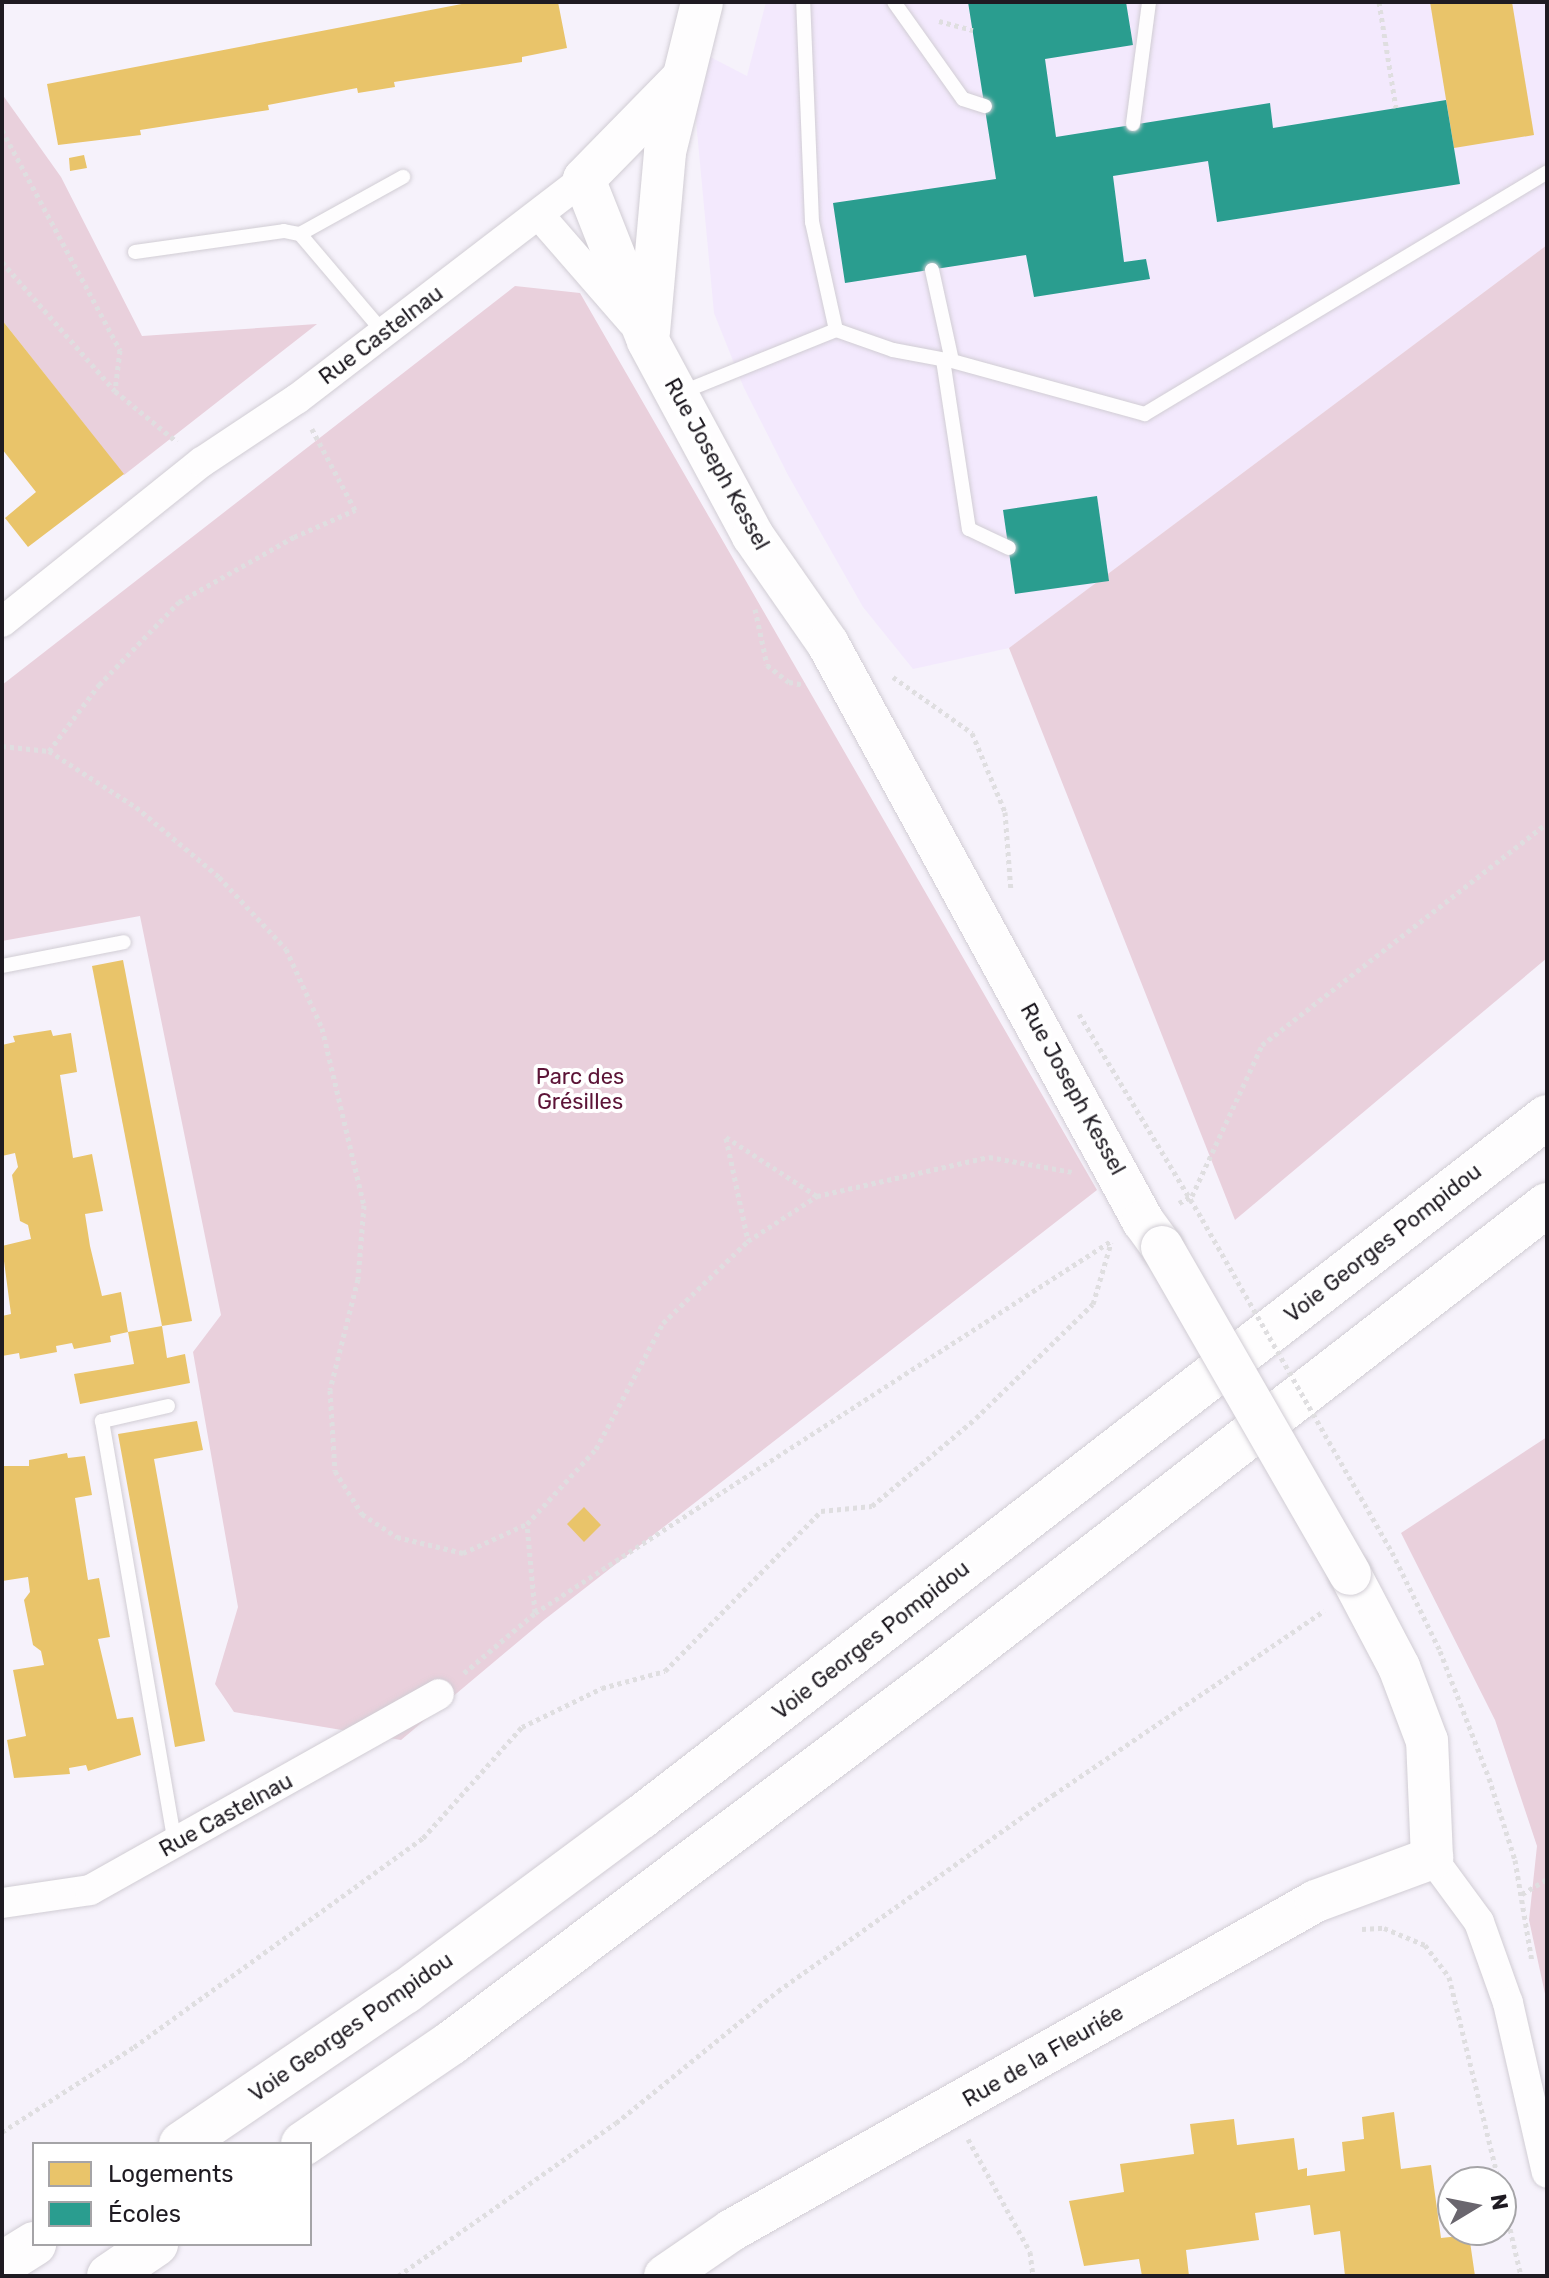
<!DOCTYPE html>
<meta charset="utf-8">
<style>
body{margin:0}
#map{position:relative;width:1549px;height:2278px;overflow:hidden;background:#f6f2fb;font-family:Rubik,sans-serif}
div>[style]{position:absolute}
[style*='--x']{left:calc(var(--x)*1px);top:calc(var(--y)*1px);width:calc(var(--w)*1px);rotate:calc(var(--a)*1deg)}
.built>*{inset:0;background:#f3e9fd}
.green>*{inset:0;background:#e9d0dc}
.homes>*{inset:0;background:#e9c46a}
.schools>*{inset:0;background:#2a9d8f}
.path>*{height:5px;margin-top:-2.5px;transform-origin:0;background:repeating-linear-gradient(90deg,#dfdee0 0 4px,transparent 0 8px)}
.roads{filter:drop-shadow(0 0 2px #d1cdd4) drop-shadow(0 0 2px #d1cdd4)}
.lane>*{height:14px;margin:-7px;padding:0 7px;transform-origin:7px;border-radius:7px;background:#fefdfe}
.street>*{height:30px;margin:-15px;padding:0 15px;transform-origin:15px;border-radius:15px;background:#fefdfe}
.secondary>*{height:42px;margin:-21px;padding:0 21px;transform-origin:21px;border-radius:21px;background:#fefdfe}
.highway>*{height:44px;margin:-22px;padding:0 22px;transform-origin:22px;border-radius:22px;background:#fefdfe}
.path-bridge>*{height:5px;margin-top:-2.5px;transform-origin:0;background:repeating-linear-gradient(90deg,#dfdee0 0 4px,transparent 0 8px)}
.bridges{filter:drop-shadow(0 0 2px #d1cdd4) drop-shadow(0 0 2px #d1cdd4)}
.secondary-bridge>*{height:42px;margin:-21px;padding:0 21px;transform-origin:21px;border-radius:21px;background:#fefdfe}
span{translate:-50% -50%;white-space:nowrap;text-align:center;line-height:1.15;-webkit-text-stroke:8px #fff;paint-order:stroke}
.street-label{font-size:22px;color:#1f1b22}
.park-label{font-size:22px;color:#5c1437}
.frame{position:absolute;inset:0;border:4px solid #1f1b22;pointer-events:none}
.legend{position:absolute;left:32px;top:2142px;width:280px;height:104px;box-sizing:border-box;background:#fff;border:2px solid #a5a4a7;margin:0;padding:10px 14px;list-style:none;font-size:24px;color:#1f1b22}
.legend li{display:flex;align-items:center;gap:16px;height:40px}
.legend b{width:40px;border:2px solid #a5a4a7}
.north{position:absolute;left:1437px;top:2166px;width:80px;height:80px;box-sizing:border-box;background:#fff;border:2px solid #a5a4a7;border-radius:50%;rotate:80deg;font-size:22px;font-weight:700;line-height:32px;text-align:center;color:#1f1b22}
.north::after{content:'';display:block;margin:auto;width:28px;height:36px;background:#6a666e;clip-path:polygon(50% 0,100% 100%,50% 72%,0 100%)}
</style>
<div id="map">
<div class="built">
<i style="clip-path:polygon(766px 2px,1547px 2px,1547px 245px,1009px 648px,913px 669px,863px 607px,788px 475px,744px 388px,714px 313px,689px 46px,747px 76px)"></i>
</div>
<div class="green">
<i style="clip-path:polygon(2px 94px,61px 177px,142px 336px,317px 324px,124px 475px,2px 320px)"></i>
<i style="clip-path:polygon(1547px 245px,1547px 958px,1235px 1220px,1009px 648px)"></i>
<i style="clip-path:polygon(515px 286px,580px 293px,1097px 1190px,544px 1620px,401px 1740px,234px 1712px,215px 1684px,238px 1607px,193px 1352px,221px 1315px,140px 916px,2px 941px,2px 685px)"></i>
<i style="clip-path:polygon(1547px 1437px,1547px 2003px,1529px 1920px,1537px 1846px,1495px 1720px,1401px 1533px)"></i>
</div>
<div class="homes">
<i style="clip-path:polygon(472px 2px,558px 2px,567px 48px,522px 57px,522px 62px,394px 82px,395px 87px,358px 93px,357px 88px,268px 105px,269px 110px,140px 130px,141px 135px,58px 145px,47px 84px)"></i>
<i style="clip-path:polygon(1430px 2px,1512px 2px,1534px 135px,1454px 148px)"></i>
<i style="clip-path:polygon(84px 155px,87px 168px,70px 171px,69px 158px)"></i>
<i style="clip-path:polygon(2px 320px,124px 474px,28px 547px,5px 518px,36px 492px,2px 449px)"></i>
<i style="clip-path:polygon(123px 960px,192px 1321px,162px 1326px,92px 966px)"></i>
<i style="clip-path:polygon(51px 1030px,53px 1036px,71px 1033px,77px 1072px,60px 1075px,73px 1158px,92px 1154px,103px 1211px,85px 1214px,90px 1246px,102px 1296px,121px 1292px,128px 1332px,110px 1336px,111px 1342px,74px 1349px,72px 1343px,56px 1346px,57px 1352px,20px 1359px,19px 1353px,2px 1356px,2px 1316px,11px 1314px,2px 1246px,31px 1239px,28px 1225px,20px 1221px,12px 1175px,18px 1167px,15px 1153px,2px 1156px,2px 1045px,15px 1042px,13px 1036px)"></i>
<i style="clip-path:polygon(162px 1326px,167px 1358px,185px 1354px,190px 1383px,80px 1404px,74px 1374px,134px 1364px,128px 1332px)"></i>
<i style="clip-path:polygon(197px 1421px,203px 1450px,154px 1459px,205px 1741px,175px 1747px,118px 1434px)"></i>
<i style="clip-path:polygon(67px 1453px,68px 1458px,85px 1456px,92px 1495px,75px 1498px,88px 1580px,99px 1578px,110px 1637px,98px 1639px,117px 1719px,133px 1717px,141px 1755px,88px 1771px,86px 1765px,69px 1768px,70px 1774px,14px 1778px,7px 1740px,26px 1736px,13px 1670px,44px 1665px,41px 1651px,33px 1645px,24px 1600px,30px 1592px,28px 1577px,2px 1581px,2px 1466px,29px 1466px,29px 1460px)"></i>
<i style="clip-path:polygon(584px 1507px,601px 1525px,584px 1542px,567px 1524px)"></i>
<i style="clip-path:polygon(1394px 2112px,1401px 2169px,1431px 2165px,1441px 2238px,1469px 2235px,1475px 2276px,1345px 2276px,1340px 2231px,1314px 2235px,1310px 2205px,1255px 2213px,1259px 2240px,1186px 2250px,1189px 2276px,1142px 2276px,1139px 2259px,1084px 2266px,1069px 2201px,1124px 2192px,1120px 2164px,1194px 2154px,1190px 2124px,1234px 2119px,1237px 2145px,1294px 2138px,1298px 2170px,1307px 2168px,1307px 2176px,1345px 2171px,1342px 2142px,1364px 2139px,1362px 2117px)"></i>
</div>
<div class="schools">
<i style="clip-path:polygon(968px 2px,1126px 2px,1133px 45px,1045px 59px,1056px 137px,1270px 103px,1273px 128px,1446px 100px,1460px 184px,1217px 222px,1208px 161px,1113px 176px,1124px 262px,1146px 259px,1150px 279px,1034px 297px,1026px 255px,845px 283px,833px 203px,996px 179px)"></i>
<i style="clip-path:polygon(1097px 496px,1109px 581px,1015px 594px,1003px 510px)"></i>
</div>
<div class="path">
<i style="--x:1379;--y:2;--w:107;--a:80.9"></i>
<i style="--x:939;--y:21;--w:35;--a:15"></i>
<i style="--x:2;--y:130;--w:250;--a:61.8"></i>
<i style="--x:120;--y:350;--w:41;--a:97"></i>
<i style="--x:2;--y:262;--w:171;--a:48.8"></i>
<i style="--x:115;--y:391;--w:80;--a:39.4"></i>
<i style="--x:755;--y:609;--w:57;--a:77.9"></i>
<i style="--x:767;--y:665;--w:28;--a:38"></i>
<i style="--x:789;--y:682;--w:16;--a:11"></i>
<i style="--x:893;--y:677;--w:97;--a:35.3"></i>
<i style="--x:972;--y:733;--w:86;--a:67.3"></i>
<i style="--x:1005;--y:812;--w:79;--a:85.7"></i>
<i style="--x:2;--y:746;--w:47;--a:6.1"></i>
<i style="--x:49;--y:751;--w:103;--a:32.8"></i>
<i style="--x:136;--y:807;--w:109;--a:40.1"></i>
<i style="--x:219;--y:877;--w:98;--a:47.1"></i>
<i style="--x:286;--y:949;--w:87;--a:65.5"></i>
<i style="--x:322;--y:1028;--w:182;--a:76.7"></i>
<i style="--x:364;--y:1205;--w:74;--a:94.6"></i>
<i style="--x:358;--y:1279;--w:114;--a:104.2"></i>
<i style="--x:330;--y:1390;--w:81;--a:86.5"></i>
<i style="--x:335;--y:1471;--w:51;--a:57.9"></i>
<i style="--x:362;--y:1514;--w:42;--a:33.3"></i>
<i style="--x:397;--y:1537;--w:68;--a:13.6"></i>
<i style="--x:463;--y:1553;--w:70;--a:-24.4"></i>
<i style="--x:49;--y:751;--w:83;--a:-52.9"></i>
<i style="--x:99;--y:685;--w:115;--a:-46.1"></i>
<i style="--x:179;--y:602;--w:132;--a:-29.5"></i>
<i style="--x:294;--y:537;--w:67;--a:-23.9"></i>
<i style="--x:355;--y:510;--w:92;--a:-118"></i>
<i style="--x:1079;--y:1014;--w:239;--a:59"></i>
<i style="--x:726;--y:1137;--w:108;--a:33"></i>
<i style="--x:726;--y:1138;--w:105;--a:77.9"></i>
<i style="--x:1179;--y:1203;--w:15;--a:-28"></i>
<i style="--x:1192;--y:1196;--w:166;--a:-65.1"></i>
<i style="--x:1262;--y:1045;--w:361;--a:-37.9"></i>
<i style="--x:1392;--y:1552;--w:110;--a:64.1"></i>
<i style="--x:1440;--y:1651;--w:136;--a:68.9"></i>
<i style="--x:1489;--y:1778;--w:86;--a:72.4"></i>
<i style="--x:1515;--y:1860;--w:103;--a:80.5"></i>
<i style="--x:535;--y:1612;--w:88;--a:-95.2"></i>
<i style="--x:527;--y:1524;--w:102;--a:-47.4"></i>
<i style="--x:596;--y:1449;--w:143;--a:-62"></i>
<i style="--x:663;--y:1323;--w:118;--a:-44"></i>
<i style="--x:748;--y:1241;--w:82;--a:-33.1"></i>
<i style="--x:817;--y:1196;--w:176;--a:-12.8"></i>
<i style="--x:989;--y:1157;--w:84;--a:10.2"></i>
<i style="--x:464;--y:1673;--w:93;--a:-40.2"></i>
<i style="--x:535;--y:1613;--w:686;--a:-32.86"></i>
<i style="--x:1522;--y:1894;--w:29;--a:-31"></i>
<i style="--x:1362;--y:1929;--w:22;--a:-3"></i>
<i style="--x:1384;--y:1928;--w:44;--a:22.5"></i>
<i style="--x:1425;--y:1945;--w:40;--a:53"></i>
<i style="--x:1449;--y:1977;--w:211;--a:76.3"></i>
<i style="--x:2;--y:2132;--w:157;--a:-32.8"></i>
<i style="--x:134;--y:2047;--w:357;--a:-35.9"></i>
<i style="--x:423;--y:1838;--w:149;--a:-48.3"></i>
<i style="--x:522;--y:1727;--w:89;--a:-26"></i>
<i style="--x:602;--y:1688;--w:65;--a:-15.1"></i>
<i style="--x:665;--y:1671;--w:223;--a:-45.7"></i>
<i style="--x:821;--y:1511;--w:51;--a:-5.6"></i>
<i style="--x:872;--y:1506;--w:136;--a:-40.2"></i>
<i style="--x:976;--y:1418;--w:163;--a:-44.3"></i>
<i style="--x:1093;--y:1304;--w:64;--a:-73.6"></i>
<i style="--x:968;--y:2139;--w:129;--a:61.2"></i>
<i style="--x:1030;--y:2252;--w:24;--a:83"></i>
<i style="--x:1501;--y:2190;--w:88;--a:76.9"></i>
<i style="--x:398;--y:2276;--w:266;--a:-35.1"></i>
<i style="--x:616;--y:2123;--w:209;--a:-39.2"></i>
<i style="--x:778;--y:1991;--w:338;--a:-35.5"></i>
<i style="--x:1053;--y:1795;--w:328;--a:-34.2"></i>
</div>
<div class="roads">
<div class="lane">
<i style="--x:894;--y:2;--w:119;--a:54.6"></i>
<i style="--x:963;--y:99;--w:23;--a:18"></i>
<i style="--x:1133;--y:124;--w:123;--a:-82.5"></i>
<i style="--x:300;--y:234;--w:118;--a:-29"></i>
<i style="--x:135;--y:252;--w:150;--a:-8"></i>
<i style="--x:284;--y:231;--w:16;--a:11"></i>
<i style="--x:300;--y:234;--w:130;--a:49.7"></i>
<i style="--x:932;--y:270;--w:93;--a:77.6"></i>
<i style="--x:952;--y:361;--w:200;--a:15.4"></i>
<i style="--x:1145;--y:414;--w:469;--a:-31"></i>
<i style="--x:836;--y:330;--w:60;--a:19.3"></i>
<i style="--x:893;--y:350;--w:59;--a:10.7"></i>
<i style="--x:943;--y:360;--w:171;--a:81.3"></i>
<i style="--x:969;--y:529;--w:44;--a:25.4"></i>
<i style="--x:680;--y:393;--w:168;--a:-22"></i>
<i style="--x:836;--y:330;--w:111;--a:-102.5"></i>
<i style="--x:812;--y:222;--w:220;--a:-92.3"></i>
<i style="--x:2;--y:966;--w:124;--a:-11.1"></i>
<i style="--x:168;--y:1406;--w:68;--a:167.2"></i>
<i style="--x:102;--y:1421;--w:428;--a:80.2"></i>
</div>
<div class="street">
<i style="--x:539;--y:215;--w:142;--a:49"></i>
<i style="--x:2;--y:622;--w:256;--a:-38.7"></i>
<i style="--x:202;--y:462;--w:114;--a:-33.6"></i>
<i style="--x:297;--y:399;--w:362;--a:-37.5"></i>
<i style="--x:1432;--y:1858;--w:79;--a:53.7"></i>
<i style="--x:1479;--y:1922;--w:86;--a:70.3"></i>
<i style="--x:1508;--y:2003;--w:174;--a:77.1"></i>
<i style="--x:2;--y:1903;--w:89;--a:-8.4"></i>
<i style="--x:90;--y:1890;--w:400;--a:-29.3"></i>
</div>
<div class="secondary">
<i style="--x:682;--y:79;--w:140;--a:134.4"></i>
<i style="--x:584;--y:179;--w:174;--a:68.4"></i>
<i style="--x:648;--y:341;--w:221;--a:61.7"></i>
<i style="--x:753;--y:536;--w:131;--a:55.2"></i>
<i style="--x:828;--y:644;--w:657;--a:61.37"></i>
<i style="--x:1143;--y:1221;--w:32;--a:54"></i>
<i style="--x:649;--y:332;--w:181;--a:-84.9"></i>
<i style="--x:665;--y:152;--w:154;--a:-76.1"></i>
<i style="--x:665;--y:2276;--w:81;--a:-34.5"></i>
<i style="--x:732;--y:2230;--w:670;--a:-29.4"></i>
<i style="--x:1316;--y:1901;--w:124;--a:-20.3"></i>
<i style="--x:1432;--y:1858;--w:117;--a:-92.4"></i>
<i style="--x:1427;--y:1741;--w:79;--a:-110.7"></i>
<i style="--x:1399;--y:1667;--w:105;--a:-117.8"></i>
</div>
<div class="highway">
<i style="--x:181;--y:2144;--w:271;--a:-34.2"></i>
<i style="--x:405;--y:1992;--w:294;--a:-36.6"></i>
<i style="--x:641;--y:1817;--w:1145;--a:-37.69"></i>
<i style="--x:303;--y:2144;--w:179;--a:-34.3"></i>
<i style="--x:451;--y:2043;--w:602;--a:-36.97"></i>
<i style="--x:932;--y:1681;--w:778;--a:-37.74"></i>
<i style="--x:2;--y:2264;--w:38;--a:-32"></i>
<i style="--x:109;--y:2276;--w:57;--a:-34.2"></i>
</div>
</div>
<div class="path-bridge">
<i style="--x:1202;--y:1219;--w:383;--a:60.3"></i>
</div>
<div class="bridges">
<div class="secondary-bridge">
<i style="--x:1162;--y:1247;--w:377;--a:60.1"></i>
</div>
</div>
<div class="street-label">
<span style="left:381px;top:335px;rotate:-37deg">Rue Castelnau</span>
<span style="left:717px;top:464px;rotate:61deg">Rue Joseph Kessel</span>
<span style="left:1073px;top:1089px;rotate:61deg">Rue Joseph Kessel</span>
<span style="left:1383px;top:1243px;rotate:-38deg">Voie Georges Pompidou</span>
<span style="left:871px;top:1640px;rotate:-38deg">Voie Georges Pompidou</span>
<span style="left:226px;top:1815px;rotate:-29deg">Rue Castelnau</span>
<span style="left:351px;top:2027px;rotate:-35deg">Voie Georges Pompidou</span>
<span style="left:1043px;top:2056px;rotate:-30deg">Rue de la Fleuriée</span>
</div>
<div class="park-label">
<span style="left:580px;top:1089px">Parc des<br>Grésilles</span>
</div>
<div class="frame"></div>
<ul class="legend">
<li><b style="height:22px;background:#e9c46a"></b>Logements</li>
<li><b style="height:22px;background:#2a9d8f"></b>Écoles</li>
</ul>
<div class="north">N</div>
</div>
